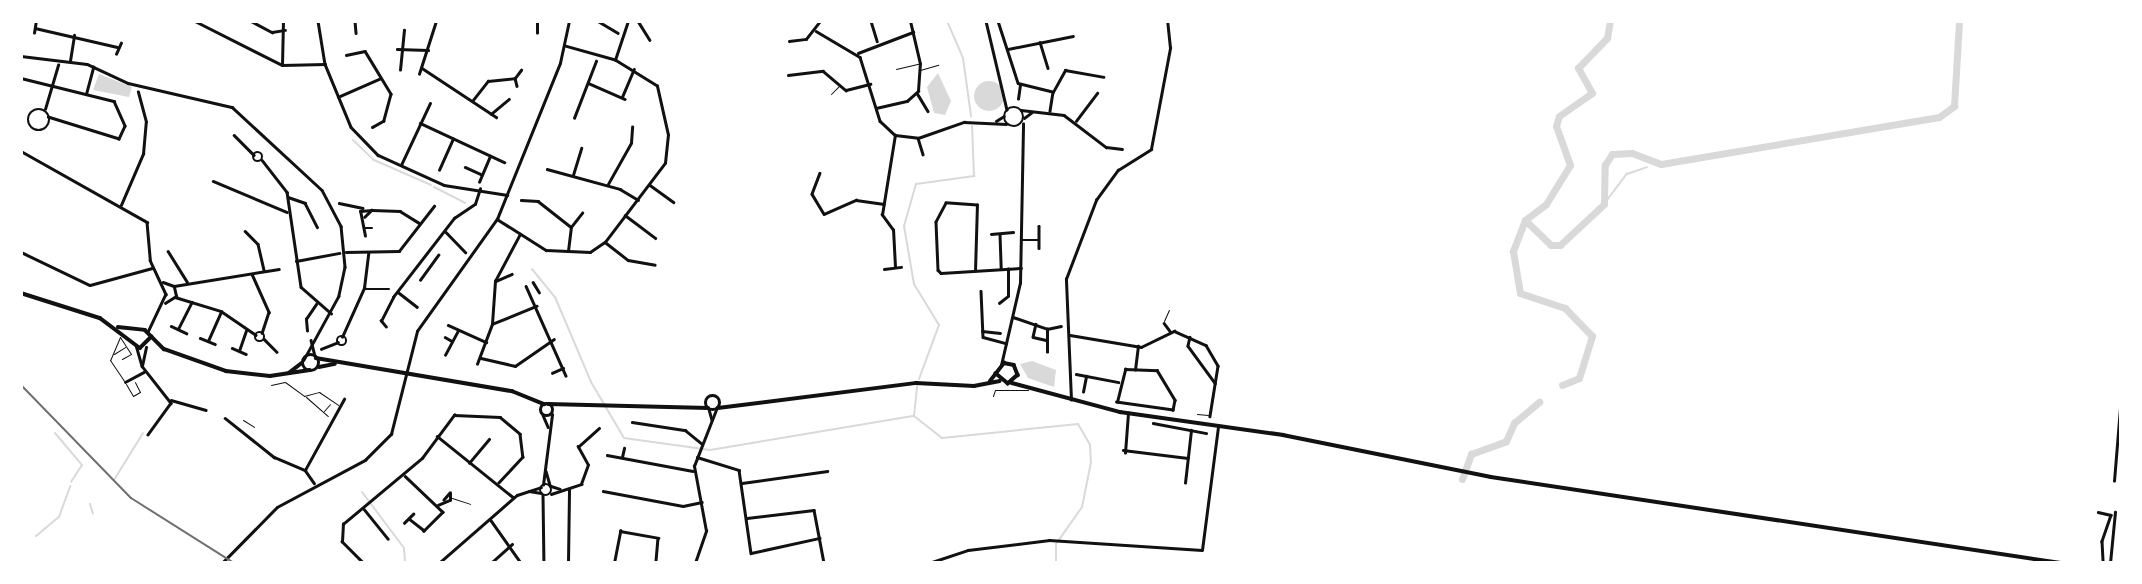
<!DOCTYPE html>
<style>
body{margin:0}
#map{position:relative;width:2142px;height:584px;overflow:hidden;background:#fff;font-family:"PT Serif",serif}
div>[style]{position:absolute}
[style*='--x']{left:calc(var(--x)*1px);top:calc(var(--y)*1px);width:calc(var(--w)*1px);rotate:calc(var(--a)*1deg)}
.water>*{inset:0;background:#d9d9d9}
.round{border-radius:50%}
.stream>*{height:2px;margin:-1px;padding:0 1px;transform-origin:1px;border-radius:1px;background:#d9d9d9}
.river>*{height:7px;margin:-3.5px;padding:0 3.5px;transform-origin:3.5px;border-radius:3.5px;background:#d9d9d9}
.service>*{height:1px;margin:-0.5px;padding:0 0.5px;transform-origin:0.5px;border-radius:0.5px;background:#111}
.minor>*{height:2.5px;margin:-1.25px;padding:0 1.25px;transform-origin:1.25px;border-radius:1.25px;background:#111}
.minor>.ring{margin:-1.25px;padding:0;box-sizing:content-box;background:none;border:2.5px solid #111;border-radius:50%}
.tertiary>*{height:2.5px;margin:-1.25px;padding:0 1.25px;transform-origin:1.25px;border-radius:1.25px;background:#111}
.tertiary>.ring{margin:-1.25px;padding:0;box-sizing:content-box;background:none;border:2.5px solid #111;border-radius:50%}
.secondary>*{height:3.5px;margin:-1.75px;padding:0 1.75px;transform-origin:1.75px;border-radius:1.75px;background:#111}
.secondary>.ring{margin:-1.75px;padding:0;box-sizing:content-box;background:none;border:3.5px solid #111;border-radius:50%}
.rail>*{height:2px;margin:-1px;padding:0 1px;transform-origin:1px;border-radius:1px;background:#707070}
span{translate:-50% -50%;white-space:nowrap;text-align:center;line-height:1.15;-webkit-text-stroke:7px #fff;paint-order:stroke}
.frame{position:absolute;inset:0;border:23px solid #fff;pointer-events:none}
</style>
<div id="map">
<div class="water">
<i style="clip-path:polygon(938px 73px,951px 101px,945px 115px,934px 113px,927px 87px)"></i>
<i style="clip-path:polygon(99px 74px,132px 87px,129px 97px,93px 90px)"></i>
<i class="round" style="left:974px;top:81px;width:30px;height:30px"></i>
<i style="clip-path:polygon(1032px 361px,1056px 370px,1054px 387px,1028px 378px,1020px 364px)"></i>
</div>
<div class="stream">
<i style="--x:947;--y:21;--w:40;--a:66.6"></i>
<i style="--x:963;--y:58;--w:59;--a:82.1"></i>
<i style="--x:353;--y:140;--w:29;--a:44"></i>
<i style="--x:374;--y:160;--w:62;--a:23.7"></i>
<i style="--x:434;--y:187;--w:35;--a:27"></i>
<i style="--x:1604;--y:204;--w:38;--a:-53"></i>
<i style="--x:1627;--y:174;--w:21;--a:-19"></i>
<i style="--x:532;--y:269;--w:36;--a:51"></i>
<i style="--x:555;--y:297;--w:92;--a:67"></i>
<i style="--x:591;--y:382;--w:65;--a:59.5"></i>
<i style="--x:624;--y:438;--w:87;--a:7.9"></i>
<i style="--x:710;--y:450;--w:207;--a:-9.5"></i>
<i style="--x:21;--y:377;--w:5;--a:79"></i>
<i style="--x:919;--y:379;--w:58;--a:-69.7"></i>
<i style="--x:939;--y:325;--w:48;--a:-121.4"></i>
<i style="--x:914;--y:284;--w:59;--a:-99.8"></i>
<i style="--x:904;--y:226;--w:44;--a:-74.1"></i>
<i style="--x:916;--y:184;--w:59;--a:-7.9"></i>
<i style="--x:974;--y:176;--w:50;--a:-92.3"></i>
<i style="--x:914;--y:416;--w:36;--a:38"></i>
<i style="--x:942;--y:438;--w:137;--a:-5.9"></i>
<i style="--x:1078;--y:424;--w:24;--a:60"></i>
<i style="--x:1090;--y:445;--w:17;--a:87"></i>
<i style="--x:1091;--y:462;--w:46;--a:101.3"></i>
<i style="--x:1082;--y:507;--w:45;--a:125.1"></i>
<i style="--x:1056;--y:544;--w:19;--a:90"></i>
<i style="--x:914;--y:416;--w:30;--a:-84"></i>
<i style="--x:55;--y:433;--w:42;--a:49.8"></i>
<i style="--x:82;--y:465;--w:20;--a:123"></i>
<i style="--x:114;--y:480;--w:55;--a:-58.3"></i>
<i style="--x:362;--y:492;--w:70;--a:53.1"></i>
<i style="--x:404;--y:548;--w:15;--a:86"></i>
<i style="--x:90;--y:504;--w:10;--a:73"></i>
<i style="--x:36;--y:536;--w:30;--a:-40"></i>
<i style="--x:59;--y:517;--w:33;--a:-70"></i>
</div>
<div class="river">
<i style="--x:1525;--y:220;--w:36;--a:44"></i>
<i style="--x:1551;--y:245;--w:9;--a:0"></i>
<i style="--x:1560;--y:245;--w:60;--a:-43"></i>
<i style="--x:1604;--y:204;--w:39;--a:-89"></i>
<i style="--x:1605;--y:165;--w:13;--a:-58"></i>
<i style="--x:1612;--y:154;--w:20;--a:-3"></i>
<i style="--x:1632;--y:153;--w:31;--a:21"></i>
<i style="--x:1661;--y:164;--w:282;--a:-9.6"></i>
<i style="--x:1939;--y:117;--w:19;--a:-36"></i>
<i style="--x:1954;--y:106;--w:85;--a:-86.6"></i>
<i style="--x:1562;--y:385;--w:18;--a:-22"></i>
<i style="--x:1579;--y:378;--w:44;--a:-72.8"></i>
<i style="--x:1592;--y:336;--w:39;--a:-134"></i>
<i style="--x:1565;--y:308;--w:47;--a:-161.6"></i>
<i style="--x:1520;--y:293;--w:43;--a:-99.5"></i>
<i style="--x:1513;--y:251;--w:33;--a:-69"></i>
<i style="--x:1525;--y:220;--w:26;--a:-37"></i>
<i style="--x:1546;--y:204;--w:46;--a:-58.4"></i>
<i style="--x:1570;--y:165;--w:41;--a:-109.7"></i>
<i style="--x:1556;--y:126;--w:10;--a:-73"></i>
<i style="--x:1559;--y:116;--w:40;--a:-34.9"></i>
<i style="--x:1592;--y:93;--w:29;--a:-119"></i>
<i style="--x:1578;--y:68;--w:42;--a:-46"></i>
<i style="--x:1607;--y:38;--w:17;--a:-80"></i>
<i style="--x:1462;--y:479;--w:27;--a:-70"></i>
<i style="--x:1471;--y:454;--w:37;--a:-20"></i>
<i style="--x:1506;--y:441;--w:20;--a:-66"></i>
<i style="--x:1514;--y:423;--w:33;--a:-40"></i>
</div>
<div class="service">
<i style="--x:896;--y:69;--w:23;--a:-13"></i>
<i style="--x:920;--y:70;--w:19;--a:-16"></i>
<i style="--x:831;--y:94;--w:11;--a:-45"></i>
<i style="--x:1164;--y:321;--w:12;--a:-66"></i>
<i style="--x:114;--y:354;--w:13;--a:-32"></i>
<i style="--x:122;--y:359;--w:10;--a:-29"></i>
<i style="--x:131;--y:354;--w:20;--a:-123"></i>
<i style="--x:120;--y:337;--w:25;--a:113"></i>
<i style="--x:110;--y:360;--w:25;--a:56"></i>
<i style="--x:126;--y:384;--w:14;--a:60"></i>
<i style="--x:133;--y:396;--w:8;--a:-30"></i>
<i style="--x:140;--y:392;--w:11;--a:-117"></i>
<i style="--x:271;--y:385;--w:14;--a:-12"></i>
<i style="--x:285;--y:382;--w:24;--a:36"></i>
<i style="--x:304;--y:396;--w:16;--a:-15"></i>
<i style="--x:319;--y:392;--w:23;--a:34"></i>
<i style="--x:993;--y:396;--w:6;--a:-72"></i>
<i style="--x:995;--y:390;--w:33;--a:0"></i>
<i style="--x:306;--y:397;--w:29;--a:41"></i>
<i style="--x:324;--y:411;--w:9;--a:-49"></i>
<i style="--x:1197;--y:414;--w:11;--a:5"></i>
<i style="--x:243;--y:420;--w:13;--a:32"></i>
<i style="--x:452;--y:498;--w:19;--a:18"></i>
</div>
<div class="minor">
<i style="--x:165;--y:21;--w:6;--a:0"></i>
<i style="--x:251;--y:21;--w:24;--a:28"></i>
<i style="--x:272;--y:32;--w:13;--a:-9"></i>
<i style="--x:318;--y:21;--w:44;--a:80.8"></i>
<i style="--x:355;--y:21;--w:12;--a:85"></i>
<i style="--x:598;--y:21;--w:23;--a:31"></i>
<i style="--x:638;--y:21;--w:22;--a:58"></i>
<i style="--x:871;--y:21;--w:21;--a:73"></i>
<i style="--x:998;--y:21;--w:65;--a:72.1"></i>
<i style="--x:1018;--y:83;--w:36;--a:14"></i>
<i style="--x:1053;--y:92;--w:19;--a:99"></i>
<i style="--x:35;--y:28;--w:84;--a:13"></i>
<i style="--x:816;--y:31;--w:51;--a:30.6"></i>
<i style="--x:860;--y:57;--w:67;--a:72.6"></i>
<i style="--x:880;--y:121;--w:21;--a:43"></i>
<i style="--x:895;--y:135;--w:23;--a:7"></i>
<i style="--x:918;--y:138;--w:49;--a:-19.2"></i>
<i style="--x:964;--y:122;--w:42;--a:2.7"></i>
<i style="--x:34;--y:33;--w:12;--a:-81"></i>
<i style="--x:537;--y:33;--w:12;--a:-90"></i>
<i style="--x:789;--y:41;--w:17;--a:-7"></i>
<i style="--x:806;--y:39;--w:23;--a:-52"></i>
<i style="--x:1040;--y:42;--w:27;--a:73"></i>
<i style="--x:397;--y:49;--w:31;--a:2"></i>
<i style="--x:1008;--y:49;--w:66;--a:-11.3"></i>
<i style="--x:858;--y:53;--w:59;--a:-20.9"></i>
<i style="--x:116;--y:54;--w:12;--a:-66"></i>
<i style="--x:346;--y:55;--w:19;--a:-12"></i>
<i style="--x:365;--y:51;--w:50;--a:58.8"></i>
<i style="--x:391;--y:94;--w:28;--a:105"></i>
<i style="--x:384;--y:121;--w:13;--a:151"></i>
<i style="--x:615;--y:60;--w:41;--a:-71.6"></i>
<i style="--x:70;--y:61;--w:26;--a:-81"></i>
<i style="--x:282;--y:65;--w:44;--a:-88.7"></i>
<i style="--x:422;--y:68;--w:89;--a:33.5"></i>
<i style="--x:400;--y:70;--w:40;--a:-84.3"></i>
<i style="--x:419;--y:74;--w:56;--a:-72.2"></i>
<i style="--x:788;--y:75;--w:35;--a:-7"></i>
<i style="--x:823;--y:71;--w:30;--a:40"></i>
<i style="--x:846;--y:90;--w:25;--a:-14"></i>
<i style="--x:21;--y:78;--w:96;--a:13.9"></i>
<i style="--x:114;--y:101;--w:27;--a:66"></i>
<i style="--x:125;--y:126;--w:14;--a:115"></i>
<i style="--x:119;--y:139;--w:74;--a:-162.8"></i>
<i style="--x:515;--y:78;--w:8;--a:76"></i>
<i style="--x:588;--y:83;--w:40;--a:23.4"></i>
<i style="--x:1053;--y:92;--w:25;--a:-61"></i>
<i style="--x:1065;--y:70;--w:39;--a:10"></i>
<i style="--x:917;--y:93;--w:21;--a:59"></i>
<i style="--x:86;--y:94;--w:28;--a:-75"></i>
<i style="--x:338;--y:97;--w:45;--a:-23.7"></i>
<i style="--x:622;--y:97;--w:30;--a:-67"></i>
<i style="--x:1018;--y:99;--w:14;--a:-82"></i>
<i style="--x:473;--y:100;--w:24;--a:-52"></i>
<i style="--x:488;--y:81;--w:27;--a:-6"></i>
<i style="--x:515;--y:78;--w:10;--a:-53"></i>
<i style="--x:876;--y:108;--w:32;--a:-13"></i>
<i style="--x:907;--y:101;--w:15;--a:-42"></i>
<i style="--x:918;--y:91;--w:27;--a:-86"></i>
<i style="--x:920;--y:64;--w:44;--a:-103.1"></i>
<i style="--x:45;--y:109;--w:46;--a:-73.5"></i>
<i class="ring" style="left:28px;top:109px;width:19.5px;height:19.5px"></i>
<i style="--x:1021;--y:110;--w:43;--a:6.6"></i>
<i style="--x:1064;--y:115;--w:53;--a:37.3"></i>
<i style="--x:1106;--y:147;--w:16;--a:7"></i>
<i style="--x:491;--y:114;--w:23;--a:-40"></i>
<i style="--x:574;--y:118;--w:61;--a:-68.9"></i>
<i style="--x:1024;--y:118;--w:9;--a:-36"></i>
<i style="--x:996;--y:121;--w:9;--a:-32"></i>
<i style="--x:1076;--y:121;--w:35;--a:-53"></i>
<i style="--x:420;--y:123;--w:93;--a:24.9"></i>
<i style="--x:234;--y:135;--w:28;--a:45"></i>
<i style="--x:918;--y:138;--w:17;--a:73"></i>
<i style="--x:21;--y:151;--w:145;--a:29.4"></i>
<i style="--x:147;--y:222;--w:38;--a:85"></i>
<i style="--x:150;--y:260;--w:38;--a:65"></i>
<i style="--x:166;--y:294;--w:42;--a:115.3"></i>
<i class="ring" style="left:253px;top:152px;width:7.5px;height:7.5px"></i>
<i style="--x:262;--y:160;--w:41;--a:52"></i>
<i style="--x:287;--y:192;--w:96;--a:81.6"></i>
<i style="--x:301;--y:287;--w:40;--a:41"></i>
<i style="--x:401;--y:165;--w:68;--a:-64.9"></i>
<i style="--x:465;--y:167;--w:17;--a:24"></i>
<i style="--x:547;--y:169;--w:76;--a:15.3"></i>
<i style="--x:620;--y:189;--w:21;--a:31"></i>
<i style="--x:439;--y:170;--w:34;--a:-66"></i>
<i style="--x:820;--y:173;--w:22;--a:111"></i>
<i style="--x:812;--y:194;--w:23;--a:59"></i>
<i style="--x:824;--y:214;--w:35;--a:-24"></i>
<i style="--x:856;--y:200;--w:28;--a:8"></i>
<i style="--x:573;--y:175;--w:28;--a:-73"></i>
<i style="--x:213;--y:181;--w:80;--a:22.7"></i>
<i style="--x:479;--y:182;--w:28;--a:-67"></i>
<i style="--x:608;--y:184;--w:47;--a:-60.7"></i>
<i style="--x:631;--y:143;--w:16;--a:-86"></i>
<i style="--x:650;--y:185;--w:29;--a:36"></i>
<i style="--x:288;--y:197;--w:18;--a:19"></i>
<i style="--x:305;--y:203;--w:27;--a:63"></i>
<i style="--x:521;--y:200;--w:17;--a:3"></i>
<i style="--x:538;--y:201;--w:42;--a:38.2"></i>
<i style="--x:339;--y:203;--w:24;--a:12"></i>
<i style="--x:121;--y:205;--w:56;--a:-66.7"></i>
<i style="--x:143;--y:154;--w:32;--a:-85"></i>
<i style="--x:146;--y:122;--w:31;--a:-105"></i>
<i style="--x:372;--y:210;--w:28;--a:2"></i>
<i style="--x:400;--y:211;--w:22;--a:32"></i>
<i style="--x:625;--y:215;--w:38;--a:37"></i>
<i style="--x:497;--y:219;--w:58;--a:32.3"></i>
<i style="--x:546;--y:250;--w:44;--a:2.6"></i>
<i style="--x:590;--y:252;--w:18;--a:-34"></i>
<i style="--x:605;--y:242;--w:99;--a:-52.8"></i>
<i style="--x:665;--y:163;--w:28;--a:-84"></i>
<i style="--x:668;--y:135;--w:50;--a:-102.7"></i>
<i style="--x:657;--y:86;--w:49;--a:-148.2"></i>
<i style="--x:615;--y:60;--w:52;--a:-164.4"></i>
<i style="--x:1039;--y:226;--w:22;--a:90"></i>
<i style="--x:365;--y:228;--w:7;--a:0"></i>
<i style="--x:245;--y:231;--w:18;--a:45"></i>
<i style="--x:258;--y:244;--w:27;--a:77"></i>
<i style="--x:446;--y:232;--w:28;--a:46"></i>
<i style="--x:991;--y:234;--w:22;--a:-5"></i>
<i style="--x:1000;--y:234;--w:35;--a:88"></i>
<i style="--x:365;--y:236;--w:25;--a:-101"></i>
<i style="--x:360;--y:211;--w:12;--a:-5"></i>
<i style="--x:372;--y:210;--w:10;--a:135"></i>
<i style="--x:1021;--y:240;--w:18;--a:0"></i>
<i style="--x:605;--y:242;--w:29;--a:38"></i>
<i style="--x:628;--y:260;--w:27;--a:10"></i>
<i style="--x:168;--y:251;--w:36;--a:58"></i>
<i style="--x:568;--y:251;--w:24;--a:-83"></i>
<i style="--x:571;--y:227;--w:18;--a:-52"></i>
<i style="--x:21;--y:252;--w:76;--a:25.6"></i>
<i style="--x:90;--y:285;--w:64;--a:-15.3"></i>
<i style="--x:346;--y:252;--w:53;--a:-1.1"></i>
<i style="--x:399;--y:251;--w:57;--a:-52.1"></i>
<i style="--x:296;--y:261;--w:44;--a:-10.5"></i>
<i style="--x:895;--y:267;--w:37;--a:-93"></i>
<i style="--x:893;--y:230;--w:19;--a:-126"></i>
<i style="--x:882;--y:215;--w:81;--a:-80.8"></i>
<i style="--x:884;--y:269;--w:17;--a:-7"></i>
<i style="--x:975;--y:271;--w:66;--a:-88.3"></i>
<i style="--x:977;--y:205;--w:31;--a:-176"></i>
<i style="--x:946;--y:203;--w:21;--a:118"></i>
<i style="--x:936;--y:222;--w:48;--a:87.6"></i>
<i style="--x:938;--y:270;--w:4;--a:45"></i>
<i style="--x:941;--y:273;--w:80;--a:-3.6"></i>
<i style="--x:252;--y:274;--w:42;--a:65.9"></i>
<i style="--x:269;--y:312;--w:22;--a:108"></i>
<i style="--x:420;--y:280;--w:31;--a:-54"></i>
<i style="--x:496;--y:281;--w:17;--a:-24"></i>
<i style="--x:163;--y:282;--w:12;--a:20"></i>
<i style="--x:174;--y:286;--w:106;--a:-9.2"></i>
<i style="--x:533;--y:282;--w:12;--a:59"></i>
<i style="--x:526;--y:286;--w:98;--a:66"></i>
<i style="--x:365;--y:289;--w:24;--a:0"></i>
<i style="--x:981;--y:291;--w:46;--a:87.5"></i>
<i style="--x:983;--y:337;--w:24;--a:15"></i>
<i style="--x:398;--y:292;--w:24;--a:38"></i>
<i style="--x:175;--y:297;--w:48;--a:16.9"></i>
<i style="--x:221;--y:311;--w:42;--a:34.4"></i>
<i style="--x:165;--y:303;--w:13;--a:-32"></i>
<i style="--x:176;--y:296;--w:9;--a:-103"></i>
<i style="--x:999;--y:303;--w:11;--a:-38"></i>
<i style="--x:1008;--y:296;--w:27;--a:-90"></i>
<i style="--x:1013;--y:317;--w:36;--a:19"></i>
<i style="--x:1047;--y:329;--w:14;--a:-12"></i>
<i style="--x:1164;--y:323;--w:10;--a:53"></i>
<i style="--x:492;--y:324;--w:48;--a:-22.2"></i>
<i style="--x:1036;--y:324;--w:13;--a:103"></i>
<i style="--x:1033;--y:337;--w:13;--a:13"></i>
<i style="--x:448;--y:325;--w:42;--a:24.1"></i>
<i style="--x:171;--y:326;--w:17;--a:25"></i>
<i style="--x:386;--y:327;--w:8;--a:-130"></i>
<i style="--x:381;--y:321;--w:27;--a:-63"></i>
<i style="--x:393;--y:297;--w:100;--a:-52.3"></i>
<i style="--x:454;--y:218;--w:25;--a:-34"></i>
<i style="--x:475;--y:204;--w:16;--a:-72"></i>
<i style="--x:178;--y:329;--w:30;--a:-63"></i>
<i style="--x:307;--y:331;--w:12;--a:-95"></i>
<i style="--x:306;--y:319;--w:18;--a:-56"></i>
<i style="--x:982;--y:331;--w:18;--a:6"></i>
<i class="ring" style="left:255.5px;top:332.5px;width:6.5px;height:6.5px"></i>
<i style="--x:1070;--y:335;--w:72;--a:9.6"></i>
<i style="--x:1141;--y:347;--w:37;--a:-26"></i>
<i style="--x:1174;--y:331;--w:35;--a:24"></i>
<i style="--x:1206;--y:345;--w:24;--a:60"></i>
<i style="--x:1218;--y:366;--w:51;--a:99.1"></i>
<i class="ring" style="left:337.5px;top:336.5px;width:6.5px;height:6.5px"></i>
<i style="--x:342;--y:337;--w:54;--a:-65.8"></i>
<i style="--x:364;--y:288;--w:35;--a:-83"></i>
<i style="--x:445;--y:337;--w:8;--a:30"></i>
<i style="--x:1190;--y:337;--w:9;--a:103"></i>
<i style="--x:1188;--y:346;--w:46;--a:53.9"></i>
<i style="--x:200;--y:338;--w:16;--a:22"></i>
<i style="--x:264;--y:339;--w:18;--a:45"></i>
<i style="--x:208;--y:341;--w:32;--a:-66"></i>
<i style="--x:136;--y:345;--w:22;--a:74"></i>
<i style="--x:142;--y:366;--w:19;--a:-78"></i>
<i style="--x:232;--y:348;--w:15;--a:23"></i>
<i style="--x:321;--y:349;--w:18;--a:-22"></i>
<i style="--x:239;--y:351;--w:21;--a:-71"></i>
<i style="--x:1047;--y:352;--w:23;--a:-90"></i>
<i style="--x:445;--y:355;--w:27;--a:-62"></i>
<i style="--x:481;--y:358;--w:35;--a:13"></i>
<i style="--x:515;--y:366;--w:47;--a:-34.7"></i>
<i style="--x:477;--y:364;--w:43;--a:-69.4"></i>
<i style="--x:492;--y:324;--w:43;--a:-86"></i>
<i style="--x:495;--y:281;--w:53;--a:-62"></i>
<i style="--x:142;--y:366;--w:47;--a:51.9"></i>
<i style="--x:171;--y:403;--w:39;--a:126"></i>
<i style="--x:1125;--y:369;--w:32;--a:2"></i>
<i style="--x:1157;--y:370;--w:35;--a:59"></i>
<i style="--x:1175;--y:400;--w:10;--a:101"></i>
<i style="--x:1173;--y:410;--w:57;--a:-171.9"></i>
<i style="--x:1117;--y:402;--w:34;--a:-76"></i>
<i style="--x:1135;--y:370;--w:24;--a:-83"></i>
<i style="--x:552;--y:373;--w:12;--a:-24"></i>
<i style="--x:1076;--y:374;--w:43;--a:10.8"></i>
<i style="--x:125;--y:382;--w:21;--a:-28"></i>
<i style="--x:1083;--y:392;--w:16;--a:-79"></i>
<i style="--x:171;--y:400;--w:36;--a:16"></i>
<i style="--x:1071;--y:400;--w:121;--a:-92.4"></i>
<i style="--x:1066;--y:279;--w:85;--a:-69.2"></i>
<i style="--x:1096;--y:200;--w:37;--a:-54"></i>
<i style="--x:1118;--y:170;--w:39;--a:-32"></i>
<i style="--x:1151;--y:149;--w:103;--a:-79.3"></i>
<i style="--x:1170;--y:48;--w:27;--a:-96"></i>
<i style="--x:709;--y:409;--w:11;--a:75"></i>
<i style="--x:225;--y:418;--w:63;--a:38.5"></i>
<i style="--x:274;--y:457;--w:34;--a:23"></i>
<i style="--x:305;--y:470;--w:16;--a:55"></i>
<i style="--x:632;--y:422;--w:54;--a:8.6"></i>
<i style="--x:685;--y:430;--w:22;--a:39"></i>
<i style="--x:1153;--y:423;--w:54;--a:10.7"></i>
<i style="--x:437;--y:436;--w:97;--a:38.8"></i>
<i style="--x:1123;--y:450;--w:65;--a:7"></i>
<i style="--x:1125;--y:453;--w:40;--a:-85.7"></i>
<i style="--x:607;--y:455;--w:87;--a:10.5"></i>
<i style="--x:622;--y:457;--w:9;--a:-77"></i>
<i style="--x:697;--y:457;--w:44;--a:17.2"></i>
<i style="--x:739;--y:470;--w:84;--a:81.8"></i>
<i style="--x:751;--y:553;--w:70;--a:-12.4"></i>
<i style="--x:469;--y:463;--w:31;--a:-50"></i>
<i style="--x:305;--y:470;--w:81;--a:-61.2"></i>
<i style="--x:405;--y:476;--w:52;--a:43.5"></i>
<i style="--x:443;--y:512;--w:27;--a:135"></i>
<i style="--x:424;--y:531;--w:18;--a:-142"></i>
<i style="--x:2114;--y:481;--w:86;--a:-85.3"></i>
<i style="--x:742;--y:483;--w:86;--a:-8"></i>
<i style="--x:1185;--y:483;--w:53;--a:-83.5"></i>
<i style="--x:551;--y:486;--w:9;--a:18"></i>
<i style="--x:529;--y:491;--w:12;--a:9"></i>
<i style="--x:603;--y:491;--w:81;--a:10.6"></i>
<i style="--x:683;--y:506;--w:19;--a:-12"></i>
<i style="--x:551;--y:494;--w:32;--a:-18"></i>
<i style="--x:581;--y:484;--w:20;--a:-70"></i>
<i style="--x:588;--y:465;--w:21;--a:-119"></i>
<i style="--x:578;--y:447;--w:28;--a:-42"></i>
<i style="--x:438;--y:505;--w:13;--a:-23"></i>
<i style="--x:450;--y:500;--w:7;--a:-90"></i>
<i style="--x:450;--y:493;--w:9;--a:131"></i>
<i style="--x:364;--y:509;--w:38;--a:51"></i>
<i style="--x:2098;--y:512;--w:13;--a:13"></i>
<i style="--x:2111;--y:515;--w:28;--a:109"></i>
<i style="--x:2102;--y:541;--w:22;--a:87"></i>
<i style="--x:747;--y:518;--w:67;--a:-6.8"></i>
<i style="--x:814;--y:510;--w:54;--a:79.3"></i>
<i style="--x:490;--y:519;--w:54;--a:54.8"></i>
<i style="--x:404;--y:523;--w:13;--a:-45"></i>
<i style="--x:363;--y:563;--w:30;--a:-135"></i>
<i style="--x:342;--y:542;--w:18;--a:-87"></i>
<i style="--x:343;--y:524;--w:103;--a:-39.9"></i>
<i style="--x:422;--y:458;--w:54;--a:-53.3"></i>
<i style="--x:454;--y:415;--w:46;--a:2.5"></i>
<i style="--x:500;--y:417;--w:26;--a:40"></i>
<i style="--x:520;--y:434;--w:23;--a:83"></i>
<i style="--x:523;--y:457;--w:35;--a:133"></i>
<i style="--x:439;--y:563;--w:103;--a:-41.1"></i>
<i style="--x:517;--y:495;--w:25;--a:-18"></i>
<i style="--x:491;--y:563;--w:28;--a:-42"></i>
<i style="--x:568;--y:563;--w:73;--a:-89.2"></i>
<i style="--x:614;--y:563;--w:33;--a:-79"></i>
<i style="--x:620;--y:531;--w:39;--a:10"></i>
<i style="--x:658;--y:538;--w:25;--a:95"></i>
<i style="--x:695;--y:563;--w:34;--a:-71"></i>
<i style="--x:706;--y:531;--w:66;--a:-100.5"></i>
<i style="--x:694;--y:466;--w:60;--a:-68.6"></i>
<i style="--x:929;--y:563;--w:41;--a:-18.4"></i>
<i style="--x:968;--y:550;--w:82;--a:-7"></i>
<i style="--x:1049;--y:540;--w:153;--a:3.7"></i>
<i style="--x:1202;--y:550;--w:125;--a:-82.6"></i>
<i style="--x:2110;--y:563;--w:51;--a:-84.4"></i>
</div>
<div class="tertiary">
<i style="--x:195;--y:21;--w:97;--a:26.8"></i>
<i style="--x:282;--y:65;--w:43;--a:-1.3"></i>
<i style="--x:325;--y:64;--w:68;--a:67.6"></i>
<i style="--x:351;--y:127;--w:39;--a:46"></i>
<i style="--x:378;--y:155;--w:72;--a:24.4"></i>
<i style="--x:444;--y:185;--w:64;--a:9"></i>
<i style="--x:986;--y:21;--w:91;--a:76.7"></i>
<i style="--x:21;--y:56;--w:66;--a:6.9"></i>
<i style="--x:87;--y:64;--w:45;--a:24.9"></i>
<i style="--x:128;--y:83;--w:107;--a:13"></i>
<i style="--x:232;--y:107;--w:122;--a:42.7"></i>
<i style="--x:322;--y:190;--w:41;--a:62.2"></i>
<i style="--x:341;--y:226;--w:41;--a:84.4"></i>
<i style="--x:345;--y:267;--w:30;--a:102"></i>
<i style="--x:339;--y:296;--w:73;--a:118.7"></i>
<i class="ring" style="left:1004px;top:107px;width:17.5px;height:17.5px"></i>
<i style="--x:311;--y:340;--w:16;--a:76"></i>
<i style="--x:1001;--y:365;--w:84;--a:-77"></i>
<i style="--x:1020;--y:283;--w:159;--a:-88.9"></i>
<i style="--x:543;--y:415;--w:13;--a:67"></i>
<i style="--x:546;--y:471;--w:15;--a:74"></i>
<i class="ring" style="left:540px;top:484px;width:9.5px;height:9.5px"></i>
<i style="--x:543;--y:485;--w:71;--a:-82.7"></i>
<i style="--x:543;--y:495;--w:68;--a:89.2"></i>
<i style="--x:222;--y:563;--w:78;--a:-45.5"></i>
<i style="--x:277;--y:507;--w:100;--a:-28.1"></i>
<i style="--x:365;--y:460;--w:37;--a:-45"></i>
<i style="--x:391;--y:434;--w:106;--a:-75.8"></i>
<i style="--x:417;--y:331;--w:138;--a:-54.5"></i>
<i style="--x:497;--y:219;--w:168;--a:-68"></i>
<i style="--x:560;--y:63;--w:43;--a:-77.9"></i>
</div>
<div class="secondary">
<i style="--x:21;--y:293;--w:83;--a:17.6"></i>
<i style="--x:100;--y:318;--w:50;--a:36.9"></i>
<i style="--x:140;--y:348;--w:16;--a:-45"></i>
<i style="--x:118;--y:327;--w:27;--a:6"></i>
<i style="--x:145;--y:330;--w:27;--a:45"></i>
<i style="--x:164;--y:349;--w:66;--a:19.5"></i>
<i style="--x:226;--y:371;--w:44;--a:6.5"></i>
<i style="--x:270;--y:376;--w:40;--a:-8.5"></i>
<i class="ring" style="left:303px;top:355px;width:12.5px;height:12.5px"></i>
<i style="--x:316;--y:358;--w:199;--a:9.6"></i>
<i style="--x:512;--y:391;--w:35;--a:22"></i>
<i style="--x:319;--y:367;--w:16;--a:-11"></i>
<i style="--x:289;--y:373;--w:16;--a:-38"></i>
<i style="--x:990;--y:381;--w:23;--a:-52"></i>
<i style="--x:1004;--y:363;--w:10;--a:11"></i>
<i style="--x:1014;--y:365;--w:11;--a:68"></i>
<i style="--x:1018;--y:375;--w:13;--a:138"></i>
<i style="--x:1008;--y:384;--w:16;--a:-140"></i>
<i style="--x:1012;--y:383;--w:112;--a:15"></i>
<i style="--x:1120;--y:412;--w:165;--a:8"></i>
<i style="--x:1283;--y:435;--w:212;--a:11.4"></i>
<i style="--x:1491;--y:477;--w:576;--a:8.58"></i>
<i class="ring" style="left:706px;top:396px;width:10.5px;height:10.5px"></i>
<i class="ring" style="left:541px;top:404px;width:8.5px;height:8.5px"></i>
<i style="--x:548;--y:404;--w:160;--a:1.4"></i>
<i style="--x:718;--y:408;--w:200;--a:-7.2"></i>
<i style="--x:916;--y:383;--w:58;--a:3"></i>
<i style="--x:974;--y:386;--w:26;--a:-11"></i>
</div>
<div class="rail">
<i style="--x:21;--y:385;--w:158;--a:45.8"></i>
<i style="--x:131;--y:498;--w:122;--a:32.3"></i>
</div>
<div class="frame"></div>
</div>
